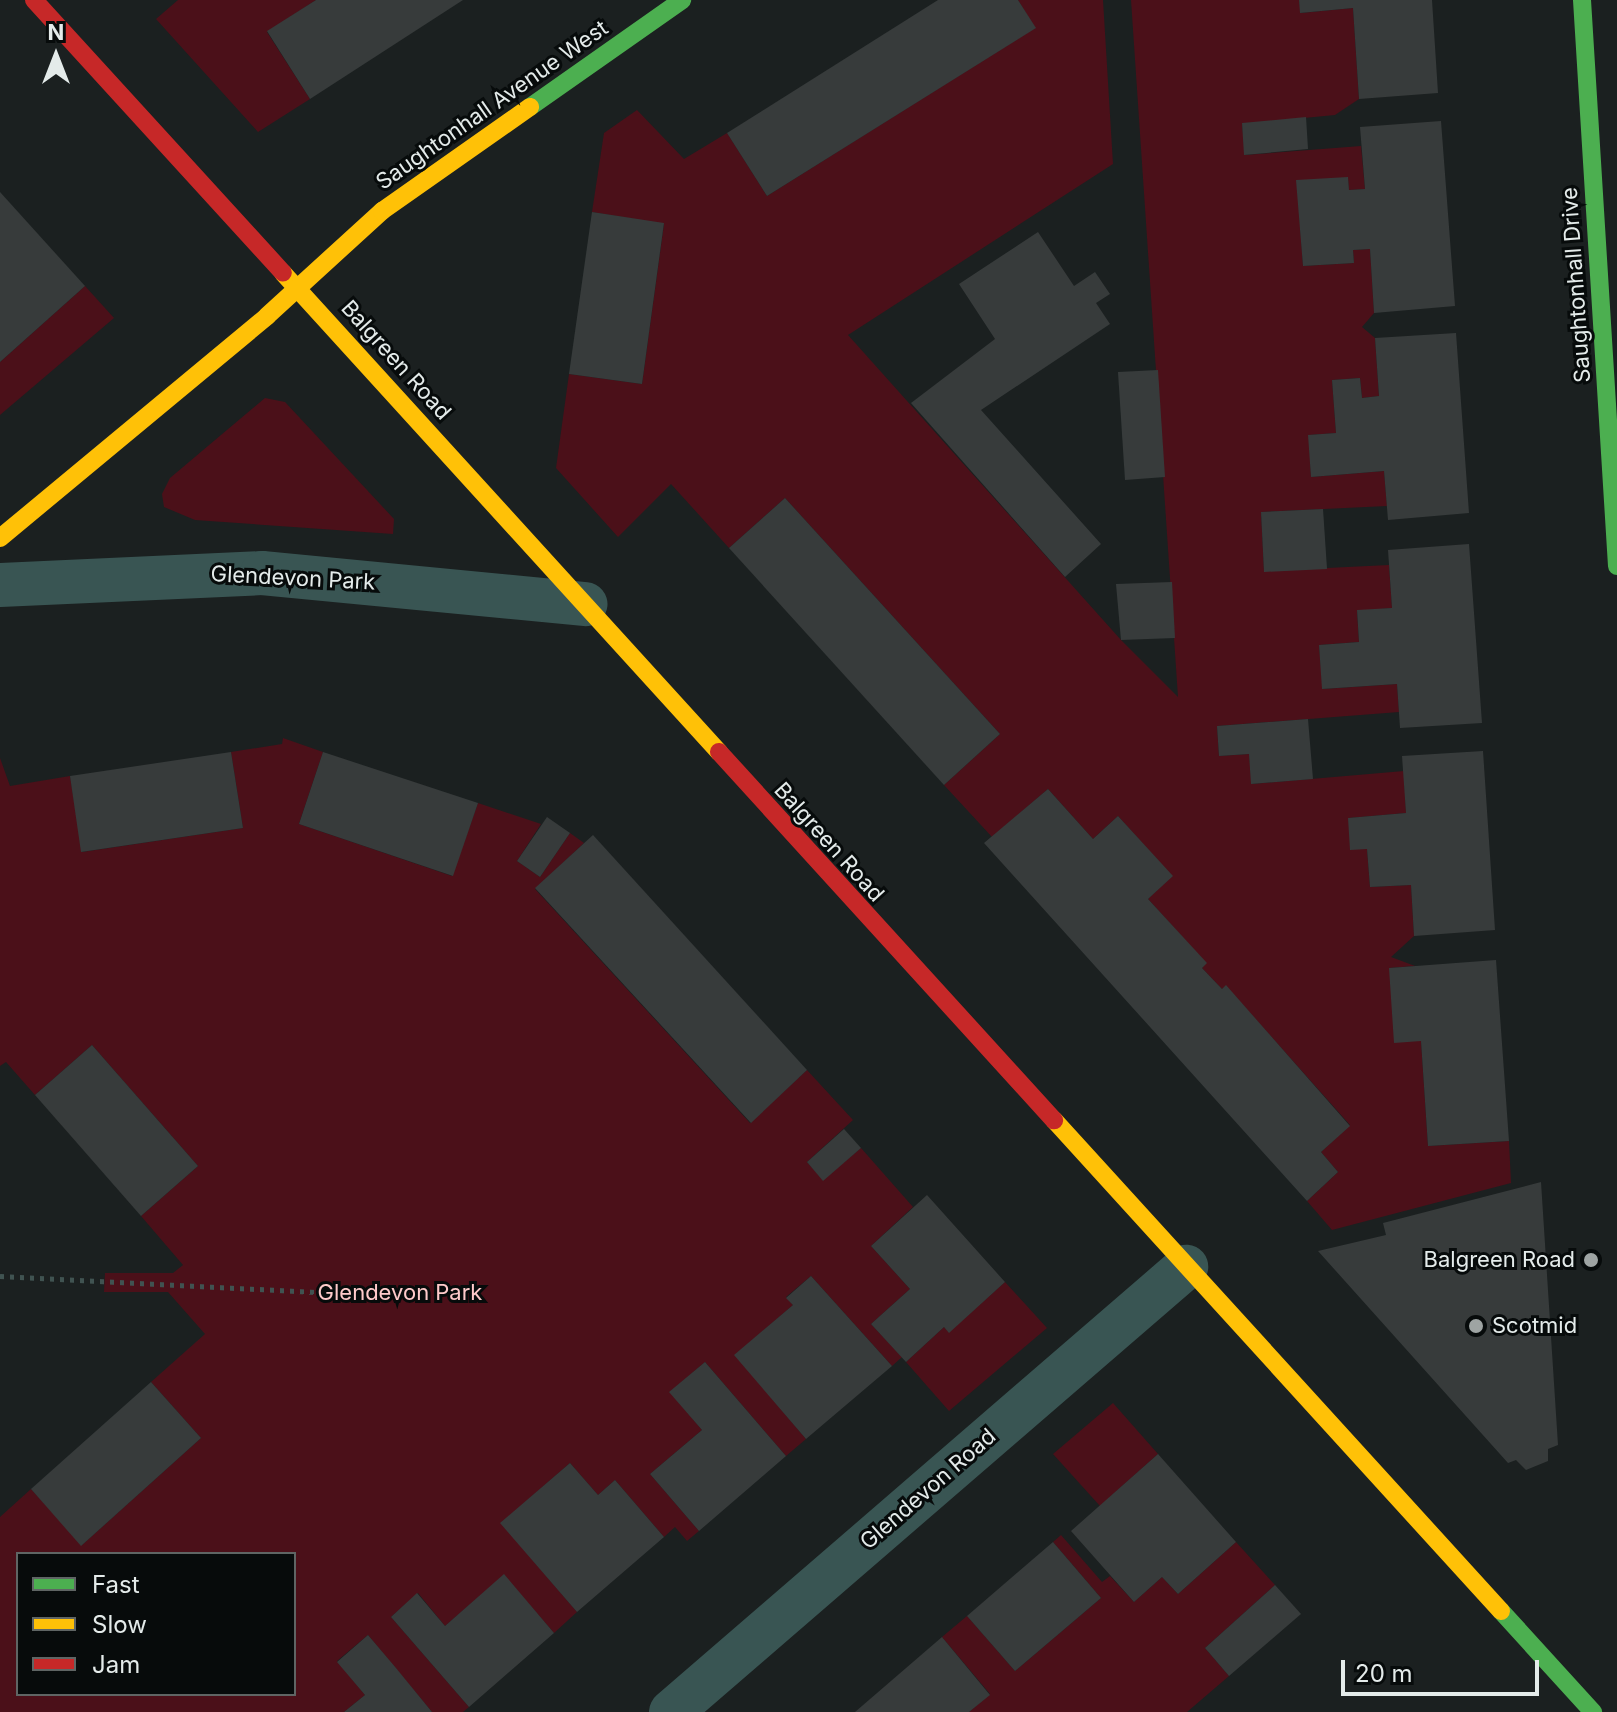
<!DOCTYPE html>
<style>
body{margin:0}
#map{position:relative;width:1617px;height:1712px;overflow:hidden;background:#1b2020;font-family:Inter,sans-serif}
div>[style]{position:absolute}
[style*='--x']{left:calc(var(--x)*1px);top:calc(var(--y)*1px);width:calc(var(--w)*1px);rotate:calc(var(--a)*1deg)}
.green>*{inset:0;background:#4b1019}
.building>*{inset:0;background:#373b3b}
.path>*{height:5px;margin-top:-2.5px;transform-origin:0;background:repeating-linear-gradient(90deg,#405351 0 4px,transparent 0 10px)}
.street>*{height:44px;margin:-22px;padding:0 22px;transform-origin:22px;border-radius:22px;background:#395553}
.fast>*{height:18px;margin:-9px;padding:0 9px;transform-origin:9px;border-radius:9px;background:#4caf50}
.slow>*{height:18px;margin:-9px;padding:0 9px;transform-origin:9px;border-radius:9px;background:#ffc107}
.jam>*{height:18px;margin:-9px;padding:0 9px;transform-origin:9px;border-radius:9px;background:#c62828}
.dots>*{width:22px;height:22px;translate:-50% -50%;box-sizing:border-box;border:4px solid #070b0b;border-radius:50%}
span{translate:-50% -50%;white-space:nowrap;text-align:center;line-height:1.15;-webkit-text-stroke:6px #070b0b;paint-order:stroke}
.street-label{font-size:22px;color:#e4ebea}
.poi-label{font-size:22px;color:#e4ebea}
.right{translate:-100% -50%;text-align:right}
.left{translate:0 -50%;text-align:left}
.park-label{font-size:22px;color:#fecaca}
.legend{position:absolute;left:16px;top:1552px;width:280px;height:144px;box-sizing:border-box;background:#070b0b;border:2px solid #5f6564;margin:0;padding:10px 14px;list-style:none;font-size:24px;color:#e4ebea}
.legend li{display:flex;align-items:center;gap:16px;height:40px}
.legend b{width:40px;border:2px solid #5f6564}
.north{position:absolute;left:16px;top:16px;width:80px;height:80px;-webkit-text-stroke:6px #070b0b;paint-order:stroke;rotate:0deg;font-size:22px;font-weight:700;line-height:32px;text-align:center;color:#e4ebea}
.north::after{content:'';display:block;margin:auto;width:28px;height:36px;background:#e4ebea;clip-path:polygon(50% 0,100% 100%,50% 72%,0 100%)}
.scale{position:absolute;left:1341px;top:1660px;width:198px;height:36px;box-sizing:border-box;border:4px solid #e4ebea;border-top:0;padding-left:10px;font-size:24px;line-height:28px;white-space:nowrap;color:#e4ebea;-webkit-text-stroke:6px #070b0b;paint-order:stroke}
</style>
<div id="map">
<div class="green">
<i style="clip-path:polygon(178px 0,316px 0,267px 32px,310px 99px,258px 132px,156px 19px)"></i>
<i style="clip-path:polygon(1018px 0,1103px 0,1113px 164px,848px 335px,1121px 640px,1178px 697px,1131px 0,1299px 0,1301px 13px,1353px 8px,1359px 99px,1335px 115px,1242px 124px,1245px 155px,1361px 146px,1365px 189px,1349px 190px,1348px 178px,1297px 181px,1303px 266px,1354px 263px,1353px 250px,1370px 249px,1374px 313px,1362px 327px,1375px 338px,1379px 396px,1362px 398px,1360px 378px,1332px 380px,1336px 433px,1309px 435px,1311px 477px,1384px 471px,1387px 506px,1261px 512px,1264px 571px,1389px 565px,1392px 608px,1357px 611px,1359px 642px,1319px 645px,1323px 689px,1397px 684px,1399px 712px,1217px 726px,1219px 756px,1249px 754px,1252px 784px,1404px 771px,1406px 813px,1349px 818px,1367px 849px,1370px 887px,1411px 885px,1414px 936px,1391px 957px,1415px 966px,1389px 968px,1421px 1041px,1428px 1146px,1509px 1141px,1511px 1183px,1332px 1230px,1307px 1201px,1338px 1172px,1321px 1152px,1350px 1125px,1226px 986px,1222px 989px,1202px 968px,1206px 963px,1148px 899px,1172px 876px,1118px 816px,1093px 839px,1048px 789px,992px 837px,944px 785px,1000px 734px,785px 498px,729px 548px,671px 484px,618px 537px,556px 468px,569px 374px,642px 384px,664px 224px,592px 212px,604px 133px,637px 110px,684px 159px,727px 133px,767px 196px,1035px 28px)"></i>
<i style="clip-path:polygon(85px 286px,114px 318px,0 415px,0 362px)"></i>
<i style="clip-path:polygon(265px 398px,285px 402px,394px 519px,393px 534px,195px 520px,164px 507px,162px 494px,170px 478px)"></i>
<i style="clip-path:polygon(evenodd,283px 738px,323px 752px,299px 824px,452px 876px,478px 803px,541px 824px,517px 861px,540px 877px,570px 833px,584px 843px,535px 889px,750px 1123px,807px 1070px,853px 1120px,807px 1162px,823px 1180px,861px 1148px,913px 1207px,871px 1246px,910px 1289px,871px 1324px,902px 1357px,892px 1366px,811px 1276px,786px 1297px,793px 1305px,735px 1355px,806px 1439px,786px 1456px,705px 1362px,670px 1392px,702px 1430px,650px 1474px,699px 1531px,687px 1541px,675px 1527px,664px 1537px,615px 1480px,598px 1495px,570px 1463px,501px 1523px,577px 1612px,554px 1633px,504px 1575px,445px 1626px,418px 1593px,391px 1617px,469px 1707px,463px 1712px,432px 1712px,368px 1635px,337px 1661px,365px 1695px,344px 1712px,0 1712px,0 1517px,31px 1489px,82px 1545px,201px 1438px,151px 1382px,205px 1334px,168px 1292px,104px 1292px,105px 1273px,173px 1273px,183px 1265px,141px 1216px,198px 1166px,92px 1045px,35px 1095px,6px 1062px,0 1066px,0 758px,10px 786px,70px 776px,82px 852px,243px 828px,231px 752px,282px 744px,283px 738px,18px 1554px,294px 1554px,294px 1694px,18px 1694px,18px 1554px)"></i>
<i style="clip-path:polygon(1005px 1282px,1047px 1328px,949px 1411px,906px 1362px,944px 1327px,949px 1332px)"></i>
<i style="clip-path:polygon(1113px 1403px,1158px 1454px,1100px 1506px,1053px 1454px)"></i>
<i style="clip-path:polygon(1061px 1535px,1102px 1582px,1110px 1576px,1134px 1602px,1162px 1577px,1178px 1594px,1236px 1542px,1275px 1585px,1205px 1648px,1229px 1676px,1187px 1712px,969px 1712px,990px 1694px,942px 1637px,967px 1616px,1015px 1671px,1101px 1598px,1053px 1542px)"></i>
</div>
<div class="building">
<i style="clip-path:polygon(316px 0,463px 0,310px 99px,267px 31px)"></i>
<i style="clip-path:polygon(938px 0,1018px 0,1036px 28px,767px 196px,727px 133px)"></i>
<i style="clip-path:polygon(1299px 0,1432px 0,1438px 93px,1359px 99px,1353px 8px,1300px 13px)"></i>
<i style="clip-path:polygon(1306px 117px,1308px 149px,1244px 155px,1242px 123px)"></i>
<i style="clip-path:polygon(1441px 121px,1455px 306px,1374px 313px,1370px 249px,1353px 250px,1354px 263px,1303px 266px,1296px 180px,1348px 177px,1349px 190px,1365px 189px,1360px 127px)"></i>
<i style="clip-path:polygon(0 192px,85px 286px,0 362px)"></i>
<i style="clip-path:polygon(592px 212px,664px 223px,642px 384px,569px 374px)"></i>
<i style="clip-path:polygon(1038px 232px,1074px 286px,1095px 272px,1110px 294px,1096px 303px,1110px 324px,981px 410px,1101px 544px,1065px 577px,911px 403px,995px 339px,959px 284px)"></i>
<i style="clip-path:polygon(1456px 333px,1469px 513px,1388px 520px,1384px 471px,1311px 477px,1308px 435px,1336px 433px,1332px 380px,1360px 378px,1362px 398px,1379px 396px,1375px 338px)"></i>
<i style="clip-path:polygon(1158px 370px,1165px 477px,1125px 480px,1118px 372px)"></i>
<i style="clip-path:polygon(785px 498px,1000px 734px,944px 785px,729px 548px)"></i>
<i style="clip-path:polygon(1323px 509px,1327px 569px,1264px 572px,1261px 512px)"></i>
<i style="clip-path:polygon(1469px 544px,1482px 723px,1400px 728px,1397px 684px,1322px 689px,1319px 645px,1359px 642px,1357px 610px,1392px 608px,1388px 550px)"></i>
<i style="clip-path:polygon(1172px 582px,1175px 638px,1121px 640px,1116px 584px)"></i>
<i style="clip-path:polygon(1308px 719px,1313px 779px,1251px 784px,1249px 754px,1219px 756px,1217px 726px)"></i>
<i style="clip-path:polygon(1483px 751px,1495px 930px,1414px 936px,1411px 885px,1370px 887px,1367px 849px,1350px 850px,1348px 818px,1406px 813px,1402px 756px)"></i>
<i style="clip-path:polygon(231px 752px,243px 828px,81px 852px,70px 776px)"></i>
<i style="clip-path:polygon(323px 752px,478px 803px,453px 876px,299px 824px)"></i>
<i style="clip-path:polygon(1048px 789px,1093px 839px,1118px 816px,1173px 876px,1148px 899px,1207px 963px,1202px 968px,1222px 989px,1226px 985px,1350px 1126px,1321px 1152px,1338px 1172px,1307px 1201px,984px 843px)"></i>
<i style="clip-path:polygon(547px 817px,570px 833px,540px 877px,517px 861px)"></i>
<i style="clip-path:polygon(593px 835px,807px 1070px,751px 1123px,535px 888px)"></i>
<i style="clip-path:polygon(1496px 960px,1509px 1141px,1428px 1146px,1421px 1041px,1394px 1043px,1389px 968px)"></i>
<i style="clip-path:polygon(92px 1045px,198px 1166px,141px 1216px,35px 1095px)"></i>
<i style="clip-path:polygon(844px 1129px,861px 1148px,823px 1181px,807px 1162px)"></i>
<i style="clip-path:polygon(1541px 1182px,1558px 1445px,1548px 1449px,1548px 1461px,1526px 1470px,1516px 1460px,1508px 1463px,1318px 1251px,1386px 1235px,1383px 1223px)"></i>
<i style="clip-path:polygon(927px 1195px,1005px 1282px,949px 1333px,944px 1327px,906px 1362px,871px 1324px,910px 1289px,871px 1246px)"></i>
<i style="clip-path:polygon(811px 1276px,892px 1366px,806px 1439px,734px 1355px,793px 1305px,786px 1298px)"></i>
<i style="clip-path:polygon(705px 1362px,786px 1456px,699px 1531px,650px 1474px,702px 1430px,669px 1392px)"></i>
<i style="clip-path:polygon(151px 1382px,201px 1438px,81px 1546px,31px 1489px)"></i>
<i style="clip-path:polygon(1158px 1454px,1236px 1542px,1178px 1594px,1162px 1577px,1134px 1602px,1071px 1531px)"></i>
<i style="clip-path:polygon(570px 1463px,598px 1495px,615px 1480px,664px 1537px,577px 1612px,500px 1523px)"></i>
<i style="clip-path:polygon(1053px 1542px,1101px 1598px,1015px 1671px,967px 1616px)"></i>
<i style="clip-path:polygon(504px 1574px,554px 1633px,469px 1707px,391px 1617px,417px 1593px,445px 1626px)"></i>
<i style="clip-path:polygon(1275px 1585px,1301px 1614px,1229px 1676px,1205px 1648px)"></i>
<i style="clip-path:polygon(368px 1635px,396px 1668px,432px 1712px,344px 1712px,365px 1695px,337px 1662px)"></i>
<i style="clip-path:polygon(942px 1637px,990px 1695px,969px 1712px,855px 1712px)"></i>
</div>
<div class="path">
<i style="--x:0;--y:1276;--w:359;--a:2.9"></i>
</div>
<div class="street">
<i style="--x:0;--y:585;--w:262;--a:-2.6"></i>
<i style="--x:262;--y:573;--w:325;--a:5.5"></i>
<i style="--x:671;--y:1712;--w:681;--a:-40.83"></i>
</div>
<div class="fast">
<i style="--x:1582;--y:0;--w:567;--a:86.46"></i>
<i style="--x:530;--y:107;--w:186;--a:-35.1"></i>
<i style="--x:1501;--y:1611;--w:137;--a:47.7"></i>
</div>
<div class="slow">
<i style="--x:283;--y:273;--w:648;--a:47.69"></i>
<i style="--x:0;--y:538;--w:347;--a:-39.7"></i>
<i style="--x:267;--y:316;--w:156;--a:-42.4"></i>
<i style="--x:382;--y:211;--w:181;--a:-35.1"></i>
<i style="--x:1054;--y:1120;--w:664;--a:47.69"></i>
</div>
<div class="jam">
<i style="--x:34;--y:0;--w:369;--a:47.6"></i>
<i style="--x:719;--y:752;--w:498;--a:47.7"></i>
</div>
<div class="dots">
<i style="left:1591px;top:1260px;background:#9ea4a3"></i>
<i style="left:1476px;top:1326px;background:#9ea4a3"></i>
</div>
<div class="street-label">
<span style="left:492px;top:105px;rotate:-35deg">Saughtonhall Avenue West</span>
<span style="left:1576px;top:285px;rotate:-94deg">Saughtonhall Drive</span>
<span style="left:396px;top:360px;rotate:48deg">Balgreen Road</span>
<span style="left:293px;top:578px;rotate:3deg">Glendevon Park</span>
<span style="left:829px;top:842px;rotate:48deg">Balgreen Road</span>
<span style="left:928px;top:1489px;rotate:-41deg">Glendevon Road</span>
</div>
<div class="poi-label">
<span class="right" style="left:1575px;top:1260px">Balgreen Road</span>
<span class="left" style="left:1492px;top:1326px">Scotmid</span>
</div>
<div class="park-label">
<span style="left:400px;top:1293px">Glendevon Park</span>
</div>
<ul class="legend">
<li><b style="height:10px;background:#4caf50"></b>Fast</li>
<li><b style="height:10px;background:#ffc107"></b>Slow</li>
<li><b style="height:10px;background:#c62828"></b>Jam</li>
</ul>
<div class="north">N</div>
<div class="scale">20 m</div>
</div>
